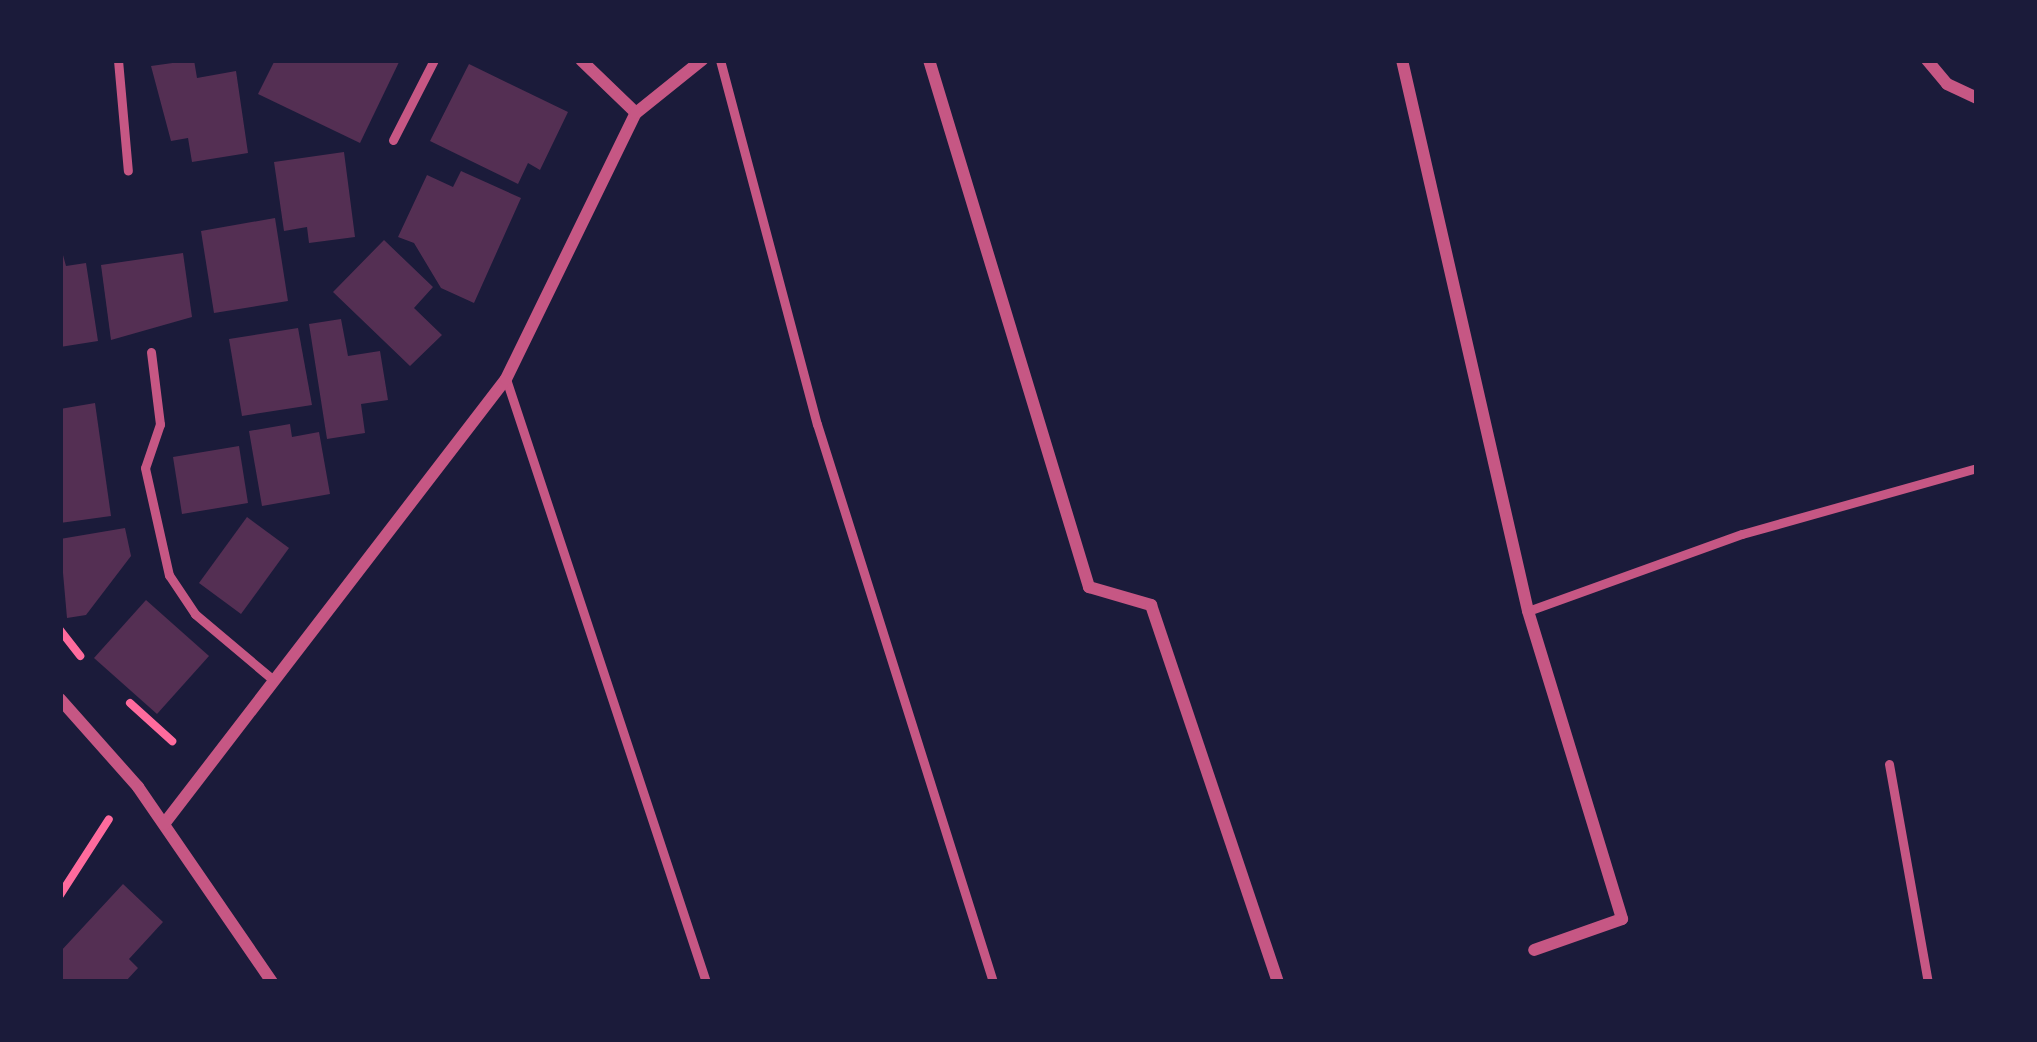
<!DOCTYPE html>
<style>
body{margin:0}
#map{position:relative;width:2037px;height:1042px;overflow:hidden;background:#1b1b3a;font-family:"Times New Roman",serif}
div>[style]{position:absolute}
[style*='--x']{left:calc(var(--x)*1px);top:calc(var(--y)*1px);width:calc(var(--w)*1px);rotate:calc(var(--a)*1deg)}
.building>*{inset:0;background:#542f53}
.path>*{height:8px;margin:-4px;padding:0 4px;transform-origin:4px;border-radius:4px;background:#ff6b9d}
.service>*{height:9px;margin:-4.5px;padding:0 4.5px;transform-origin:4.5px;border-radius:4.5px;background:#c65784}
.minor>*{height:12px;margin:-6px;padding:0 6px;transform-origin:6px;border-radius:6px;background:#c65784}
span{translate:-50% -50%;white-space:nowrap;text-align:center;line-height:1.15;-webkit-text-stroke:12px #1b1b3a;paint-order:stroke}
.frame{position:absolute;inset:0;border:63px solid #1b1b3a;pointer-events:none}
</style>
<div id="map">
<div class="building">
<i style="clip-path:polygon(194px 60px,197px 78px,236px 71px,248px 153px,192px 162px,188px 138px,171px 141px,151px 66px)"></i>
<i style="clip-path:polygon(275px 60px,400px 60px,360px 143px,258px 94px)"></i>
<i style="clip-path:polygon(469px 64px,568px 112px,540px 170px,528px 163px,518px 184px,430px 141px)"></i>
<i style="clip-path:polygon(344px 152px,355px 237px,309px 243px,307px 227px,284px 231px,274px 162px)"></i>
<i style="clip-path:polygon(461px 171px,521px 198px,474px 303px,441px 288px,414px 243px,398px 237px,427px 175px,453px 187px)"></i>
<i style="clip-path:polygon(275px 218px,288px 301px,214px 313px,201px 231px)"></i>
<i style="clip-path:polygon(384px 240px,433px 287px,414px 308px,442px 335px,410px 366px,333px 292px)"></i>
<i style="clip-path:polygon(60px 244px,66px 266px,86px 263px,98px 341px,60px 347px)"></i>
<i style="clip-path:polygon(183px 253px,192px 317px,111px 340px,101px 265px)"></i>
<i style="clip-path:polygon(341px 319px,348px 356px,380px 351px,388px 400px,361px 404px,365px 433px,327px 439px,309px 324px)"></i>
<i style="clip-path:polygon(298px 328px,312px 405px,242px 416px,229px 339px)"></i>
<i style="clip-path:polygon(95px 403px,111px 516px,60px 523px,60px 409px)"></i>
<i style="clip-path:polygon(290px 424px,292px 437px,319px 432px,330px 494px,262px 506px,249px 431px)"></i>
<i style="clip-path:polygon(239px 446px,248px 503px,182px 514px,173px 457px)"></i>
<i style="clip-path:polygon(247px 517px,289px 548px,241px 614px,199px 583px)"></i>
<i style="clip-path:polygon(125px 528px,131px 556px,86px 615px,67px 618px,60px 539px)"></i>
<i style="clip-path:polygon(146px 600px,209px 656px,157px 714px,94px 658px)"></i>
<i style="clip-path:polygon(123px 884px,163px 922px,129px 959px,138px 968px,125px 982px,60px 982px,60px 952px)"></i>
</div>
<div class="path">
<i style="--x:60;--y:630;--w:33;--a:52"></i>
<i style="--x:130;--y:703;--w:57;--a:42.1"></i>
<i style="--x:60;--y:895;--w:90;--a:-57.2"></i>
</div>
<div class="service">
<i style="--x:118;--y:60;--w:111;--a:84.9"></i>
<i style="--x:720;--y:60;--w:377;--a:75.1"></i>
<i style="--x:817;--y:424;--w:585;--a:72.49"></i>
<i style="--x:393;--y:140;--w:90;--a:-62.9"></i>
<i style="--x:151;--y:352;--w:73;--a:82.9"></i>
<i style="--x:160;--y:424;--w:46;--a:108.8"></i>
<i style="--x:145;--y:468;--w:110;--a:77.4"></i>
<i style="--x:169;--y:575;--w:47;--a:56.3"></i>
<i style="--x:195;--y:614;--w:99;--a:40.1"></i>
<i style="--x:506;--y:379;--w:635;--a:71.65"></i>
<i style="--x:1528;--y:611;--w:227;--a:-19.8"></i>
<i style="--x:1742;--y:534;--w:244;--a:-15.7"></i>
<i style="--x:1889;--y:764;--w:221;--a:79.9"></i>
</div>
<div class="minor">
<i style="--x:581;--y:60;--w:76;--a:43.9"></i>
<i style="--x:929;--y:60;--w:551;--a:73.11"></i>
<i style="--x:1089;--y:587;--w:65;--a:16.2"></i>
<i style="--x:1151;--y:605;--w:398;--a:71.4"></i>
<i style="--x:1402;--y:60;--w:565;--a:77.12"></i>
<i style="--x:1528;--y:611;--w:322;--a:73"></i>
<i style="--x:1622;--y:919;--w:93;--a:160.6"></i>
<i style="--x:1927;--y:60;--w:31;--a:50"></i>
<i style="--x:1947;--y:84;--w:33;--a:25"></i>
<i style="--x:60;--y:699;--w:118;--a:48.4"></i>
<i style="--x:138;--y:787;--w:237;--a:55.5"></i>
<i style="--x:164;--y:824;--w:561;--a:-52.46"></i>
<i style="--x:506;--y:379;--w:296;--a:-64"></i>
<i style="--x:636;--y:113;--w:85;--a:-38.8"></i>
</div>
<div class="frame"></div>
</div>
